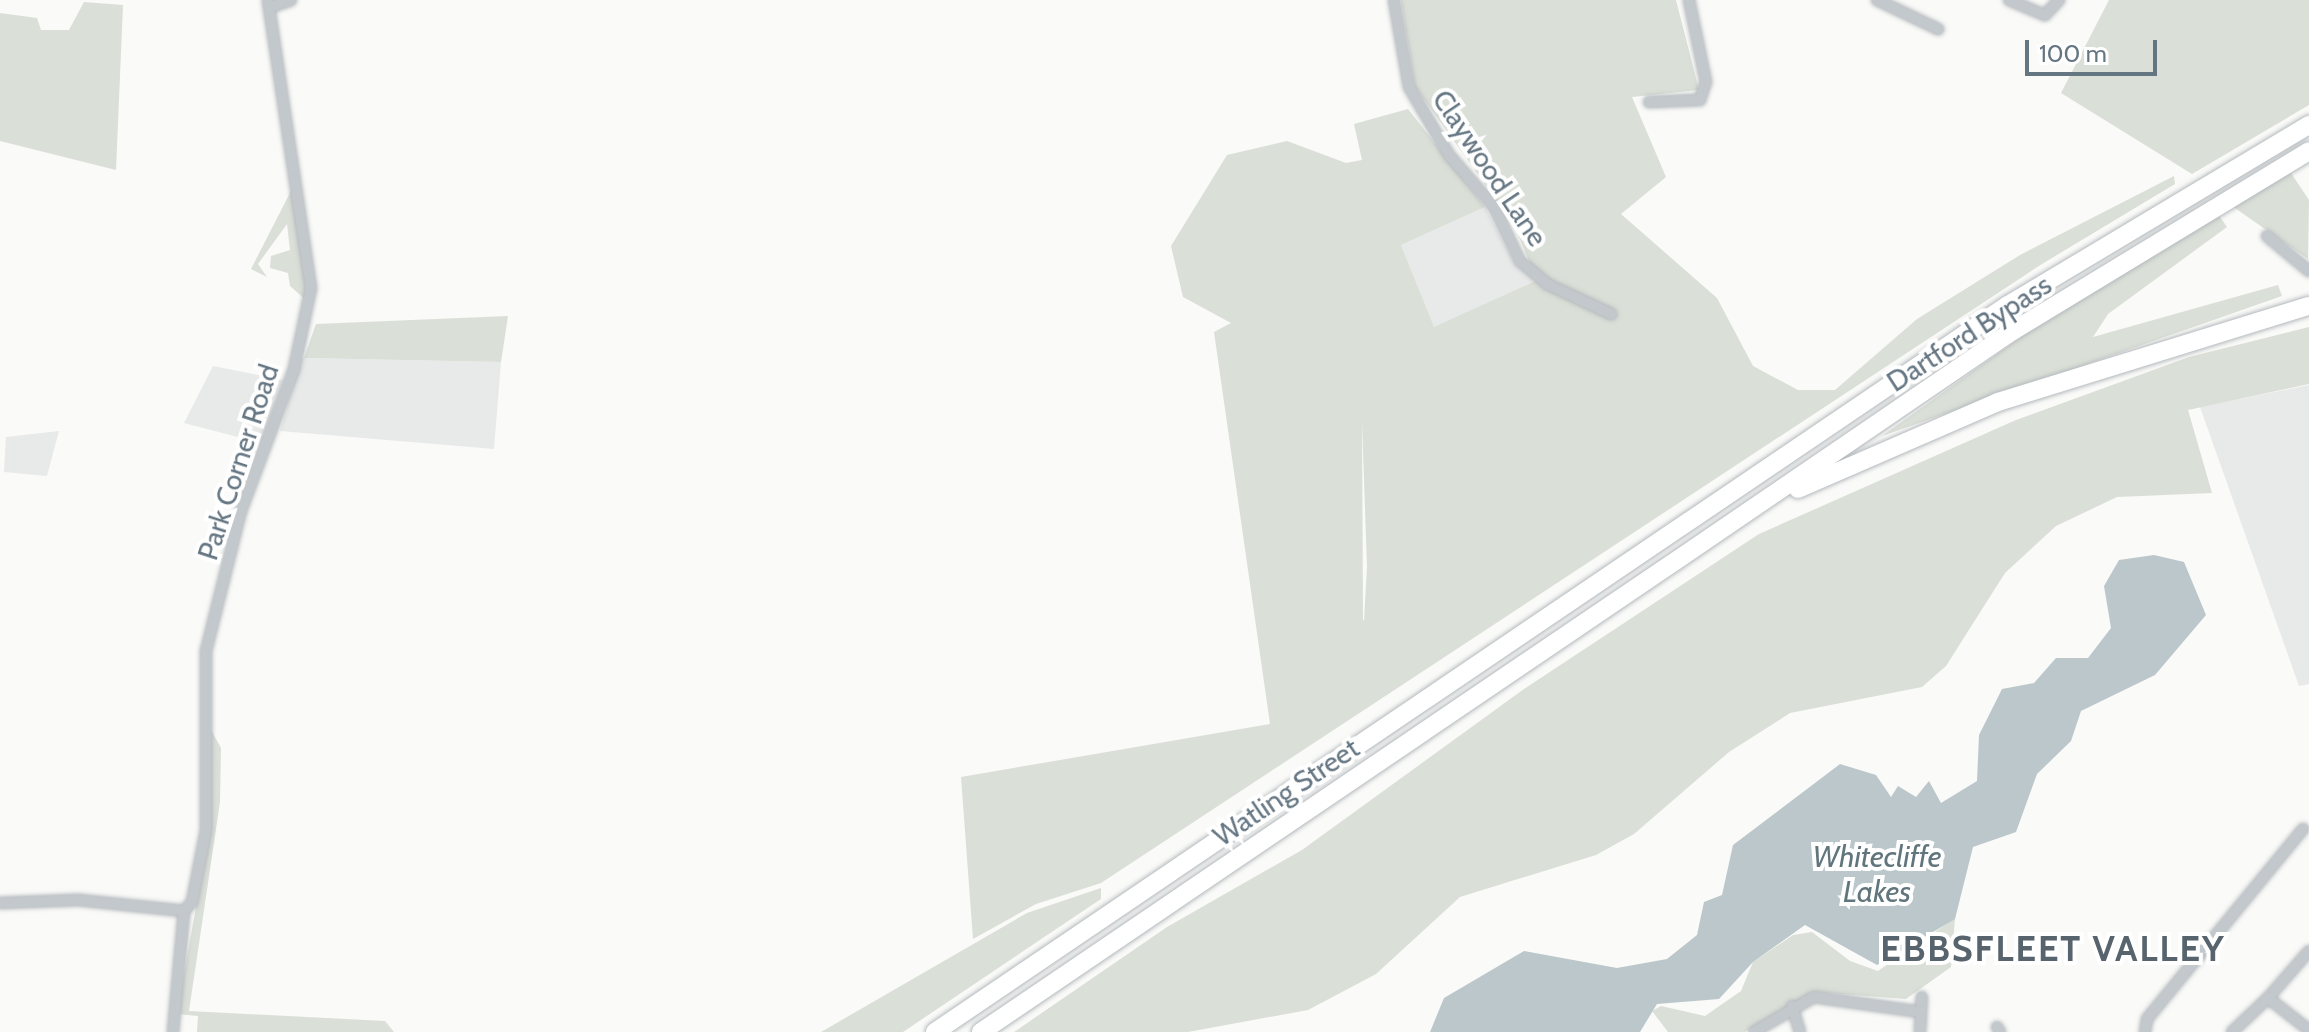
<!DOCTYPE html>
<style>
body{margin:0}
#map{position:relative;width:2309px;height:1032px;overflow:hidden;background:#fafaf8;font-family:Cabin,sans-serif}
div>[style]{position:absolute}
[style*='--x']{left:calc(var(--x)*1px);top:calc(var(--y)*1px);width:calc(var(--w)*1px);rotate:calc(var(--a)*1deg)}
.built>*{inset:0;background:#e8e9e9}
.green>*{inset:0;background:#dadfd7}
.water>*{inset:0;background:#bbc7cb}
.roads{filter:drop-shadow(0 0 2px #b4b9bd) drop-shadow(0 0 2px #b4b9bd)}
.minor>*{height:10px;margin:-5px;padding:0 5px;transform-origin:5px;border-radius:5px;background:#c3c8cc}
.trunk>*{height:18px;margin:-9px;padding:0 9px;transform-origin:9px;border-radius:9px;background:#fff}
span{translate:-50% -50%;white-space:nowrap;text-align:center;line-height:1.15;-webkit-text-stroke:8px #fff;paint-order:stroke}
.street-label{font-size:28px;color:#657683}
.water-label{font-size:30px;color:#60757c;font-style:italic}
.district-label{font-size:36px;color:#57646e;font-weight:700;letter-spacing:2px}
.scale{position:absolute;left:2025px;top:40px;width:132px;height:36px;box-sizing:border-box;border:4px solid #657683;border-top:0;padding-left:10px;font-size:24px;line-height:28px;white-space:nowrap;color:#657683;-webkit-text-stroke:6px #fff;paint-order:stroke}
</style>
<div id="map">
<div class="built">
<i style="clip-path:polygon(1485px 207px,1512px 259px,1536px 280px,1434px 328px,1401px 245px)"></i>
<i style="clip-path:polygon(302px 358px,501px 362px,494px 449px,280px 431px)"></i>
<i style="clip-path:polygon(213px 366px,283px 380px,261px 443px,184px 423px)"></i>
<i style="clip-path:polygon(2309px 385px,2309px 684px,2299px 686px,2200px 407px)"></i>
<i style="clip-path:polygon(59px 431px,47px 476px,4px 472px,6px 437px)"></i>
</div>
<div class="green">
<i style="clip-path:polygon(evenodd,1401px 0,1676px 0,1699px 90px,1632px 97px,1666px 177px,1621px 214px,1717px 298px,1753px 366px,1798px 390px,1835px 390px,1917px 319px,2020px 255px,2174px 176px,2175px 184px,2042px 264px,1101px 883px,1036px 904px,973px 939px,961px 777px,1270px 724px,1214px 332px,1231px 323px,1183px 297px,1171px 246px,1227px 155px,1287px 141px,1346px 163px,1362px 160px,1354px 124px,1408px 109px,1485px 207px,1401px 245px,1434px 327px,1537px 280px,1513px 223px,1415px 87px,1401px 0,1362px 421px,1367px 567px,1364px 621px,1363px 620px,1362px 421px)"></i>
<i style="clip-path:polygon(2109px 0,2309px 0,2309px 105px,2192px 174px,2061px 93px)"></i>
<i style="clip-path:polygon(84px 2px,123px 5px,116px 170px,0 141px,0 13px,37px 18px,41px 30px,69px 30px)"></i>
<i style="clip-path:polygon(2291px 173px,2309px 200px,2308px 259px,2232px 206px)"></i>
<i style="clip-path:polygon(293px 187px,304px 225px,306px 300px,290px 286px,288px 273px,270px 268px,271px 256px,290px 250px,287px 224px,258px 264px,267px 277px,251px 269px)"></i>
<i style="clip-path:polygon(2218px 214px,2227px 227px,2108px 314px,2093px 337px,2278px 285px,2282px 296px,1882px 436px,2042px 322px)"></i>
<i style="clip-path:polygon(508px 316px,501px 362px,304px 358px,316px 324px)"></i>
<i style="clip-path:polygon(2309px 327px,2309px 384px,2188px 410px,2212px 493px,2117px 497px,2056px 526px,2005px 573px,1946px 666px,1922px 687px,1790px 713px,1729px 752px,1634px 834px,1596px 855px,1460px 897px,1376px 974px,1308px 1010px,1188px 1032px,1014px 1032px,1167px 927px,1302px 850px,1524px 689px,1759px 534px,2016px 420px,2189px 357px)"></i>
<i style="clip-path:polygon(210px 728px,221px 748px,220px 802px,189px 1011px,385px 1021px,394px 1032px,197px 1032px,198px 1016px,177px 1014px,202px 873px)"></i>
<i style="clip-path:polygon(1101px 888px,1101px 899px,903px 1032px,821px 1032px,1027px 913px)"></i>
<i style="clip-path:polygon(1955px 918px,1951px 967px,1906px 999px,1813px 992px,1745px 1032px,1668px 1032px,1652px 1011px,1661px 1006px,1705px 1016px,1741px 991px,1753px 962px,1793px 935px,1812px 932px,1850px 961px,1878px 971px)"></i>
</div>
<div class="water">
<i style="clip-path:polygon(2154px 555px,2184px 562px,2206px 615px,2155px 675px,2081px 711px,2071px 741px,2037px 774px,2016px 832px,1973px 847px,1955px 919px,1877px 965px,1805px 925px,1753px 962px,1719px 999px,1657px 1004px,1640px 1032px,1430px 1032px,1444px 998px,1524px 951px,1617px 968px,1667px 959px,1697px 935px,1704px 902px,1722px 895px,1733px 845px,1840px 764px,1876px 775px,1891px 797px,1898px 786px,1916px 797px,1929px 781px,1941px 803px,1977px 781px,1979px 735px,2002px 689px,2034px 683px,2056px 658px,2088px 658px,2111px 628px,2104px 586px,2119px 560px)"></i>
</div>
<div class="roads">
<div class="minor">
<i style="--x:1394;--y:0;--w:88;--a:80.2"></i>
<i style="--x:1409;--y:87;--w:79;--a:59.5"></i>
<i style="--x:1449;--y:155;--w:69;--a:49.1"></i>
<i style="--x:1494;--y:207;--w:60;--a:64.3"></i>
<i style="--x:1520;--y:261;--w:35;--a:40"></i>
<i style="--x:1547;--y:284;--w:71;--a:25.1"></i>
<i style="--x:1877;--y:0;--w:68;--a:25.4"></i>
<i style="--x:2009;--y:0;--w:39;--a:23"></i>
<i style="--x:2045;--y:15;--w:21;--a:-47"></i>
<i style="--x:271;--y:7;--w:21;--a:-19"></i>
<i style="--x:1649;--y:102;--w:51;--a:-2.2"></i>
<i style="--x:1700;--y:100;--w:19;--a:-72"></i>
<i style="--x:1706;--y:82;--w:84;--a:-101.7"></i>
<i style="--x:2267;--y:236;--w:55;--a:39.8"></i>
<i style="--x:0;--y:903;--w:78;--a:-2.2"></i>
<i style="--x:78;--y:900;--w:107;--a:5.9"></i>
<i style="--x:184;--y:911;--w:12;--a:-48"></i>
<i style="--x:192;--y:902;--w:73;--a:-79"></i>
<i style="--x:206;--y:830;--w:179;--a:-90"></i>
<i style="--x:206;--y:651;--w:144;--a:-76"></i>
<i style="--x:241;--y:511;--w:152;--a:-69.5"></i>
<i style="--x:294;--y:369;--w:83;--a:-78.1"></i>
<i style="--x:311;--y:288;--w:291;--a:-98.5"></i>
<i style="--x:2268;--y:998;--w:62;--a:-48.9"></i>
<i style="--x:1792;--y:1006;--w:27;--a:73"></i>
<i style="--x:1997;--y:1027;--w:6;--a:59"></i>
<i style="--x:173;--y:1032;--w:121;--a:-84.8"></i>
<i style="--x:1754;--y:1032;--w:69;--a:-30.3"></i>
<i style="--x:1814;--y:997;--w:108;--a:8"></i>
<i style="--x:1920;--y:1032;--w:35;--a:-87"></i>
<i style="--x:2145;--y:1032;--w:13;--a:-81"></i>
<i style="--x:2147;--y:1019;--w:246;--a:-50.6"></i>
<i style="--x:2232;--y:1032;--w:50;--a:-43.4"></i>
<i style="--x:2268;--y:998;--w:52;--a:38"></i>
</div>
<div class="trunk">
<i style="--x:1798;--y:489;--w:218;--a:-23.5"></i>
<i style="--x:1998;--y:402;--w:325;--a:-17.2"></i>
<i style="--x:1674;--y:562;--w:410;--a:-34.3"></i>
<i style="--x:2013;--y:331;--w:346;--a:-31.3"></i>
<i style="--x:935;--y:1032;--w:1296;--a:-34.12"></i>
<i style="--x:2008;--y:305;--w:351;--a:-30.9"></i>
<i style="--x:981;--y:1032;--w:834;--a:-34.15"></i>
</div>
</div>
<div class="street-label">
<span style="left:1490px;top:168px;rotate:56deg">Claywood Lane</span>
<span style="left:1969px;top:333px;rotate:-33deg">Dartford Bypass</span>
<span style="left:238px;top:462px;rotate:-72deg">Park Corner Road</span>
<span style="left:1286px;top:792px;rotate:-34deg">Watling Street</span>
</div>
<div class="water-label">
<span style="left:1877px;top:874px">Whitecliffe<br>Lakes</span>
</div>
<div class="district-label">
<span style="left:2053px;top:949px">EBBSFLEET VALLEY</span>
</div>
<div class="scale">100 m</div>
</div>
